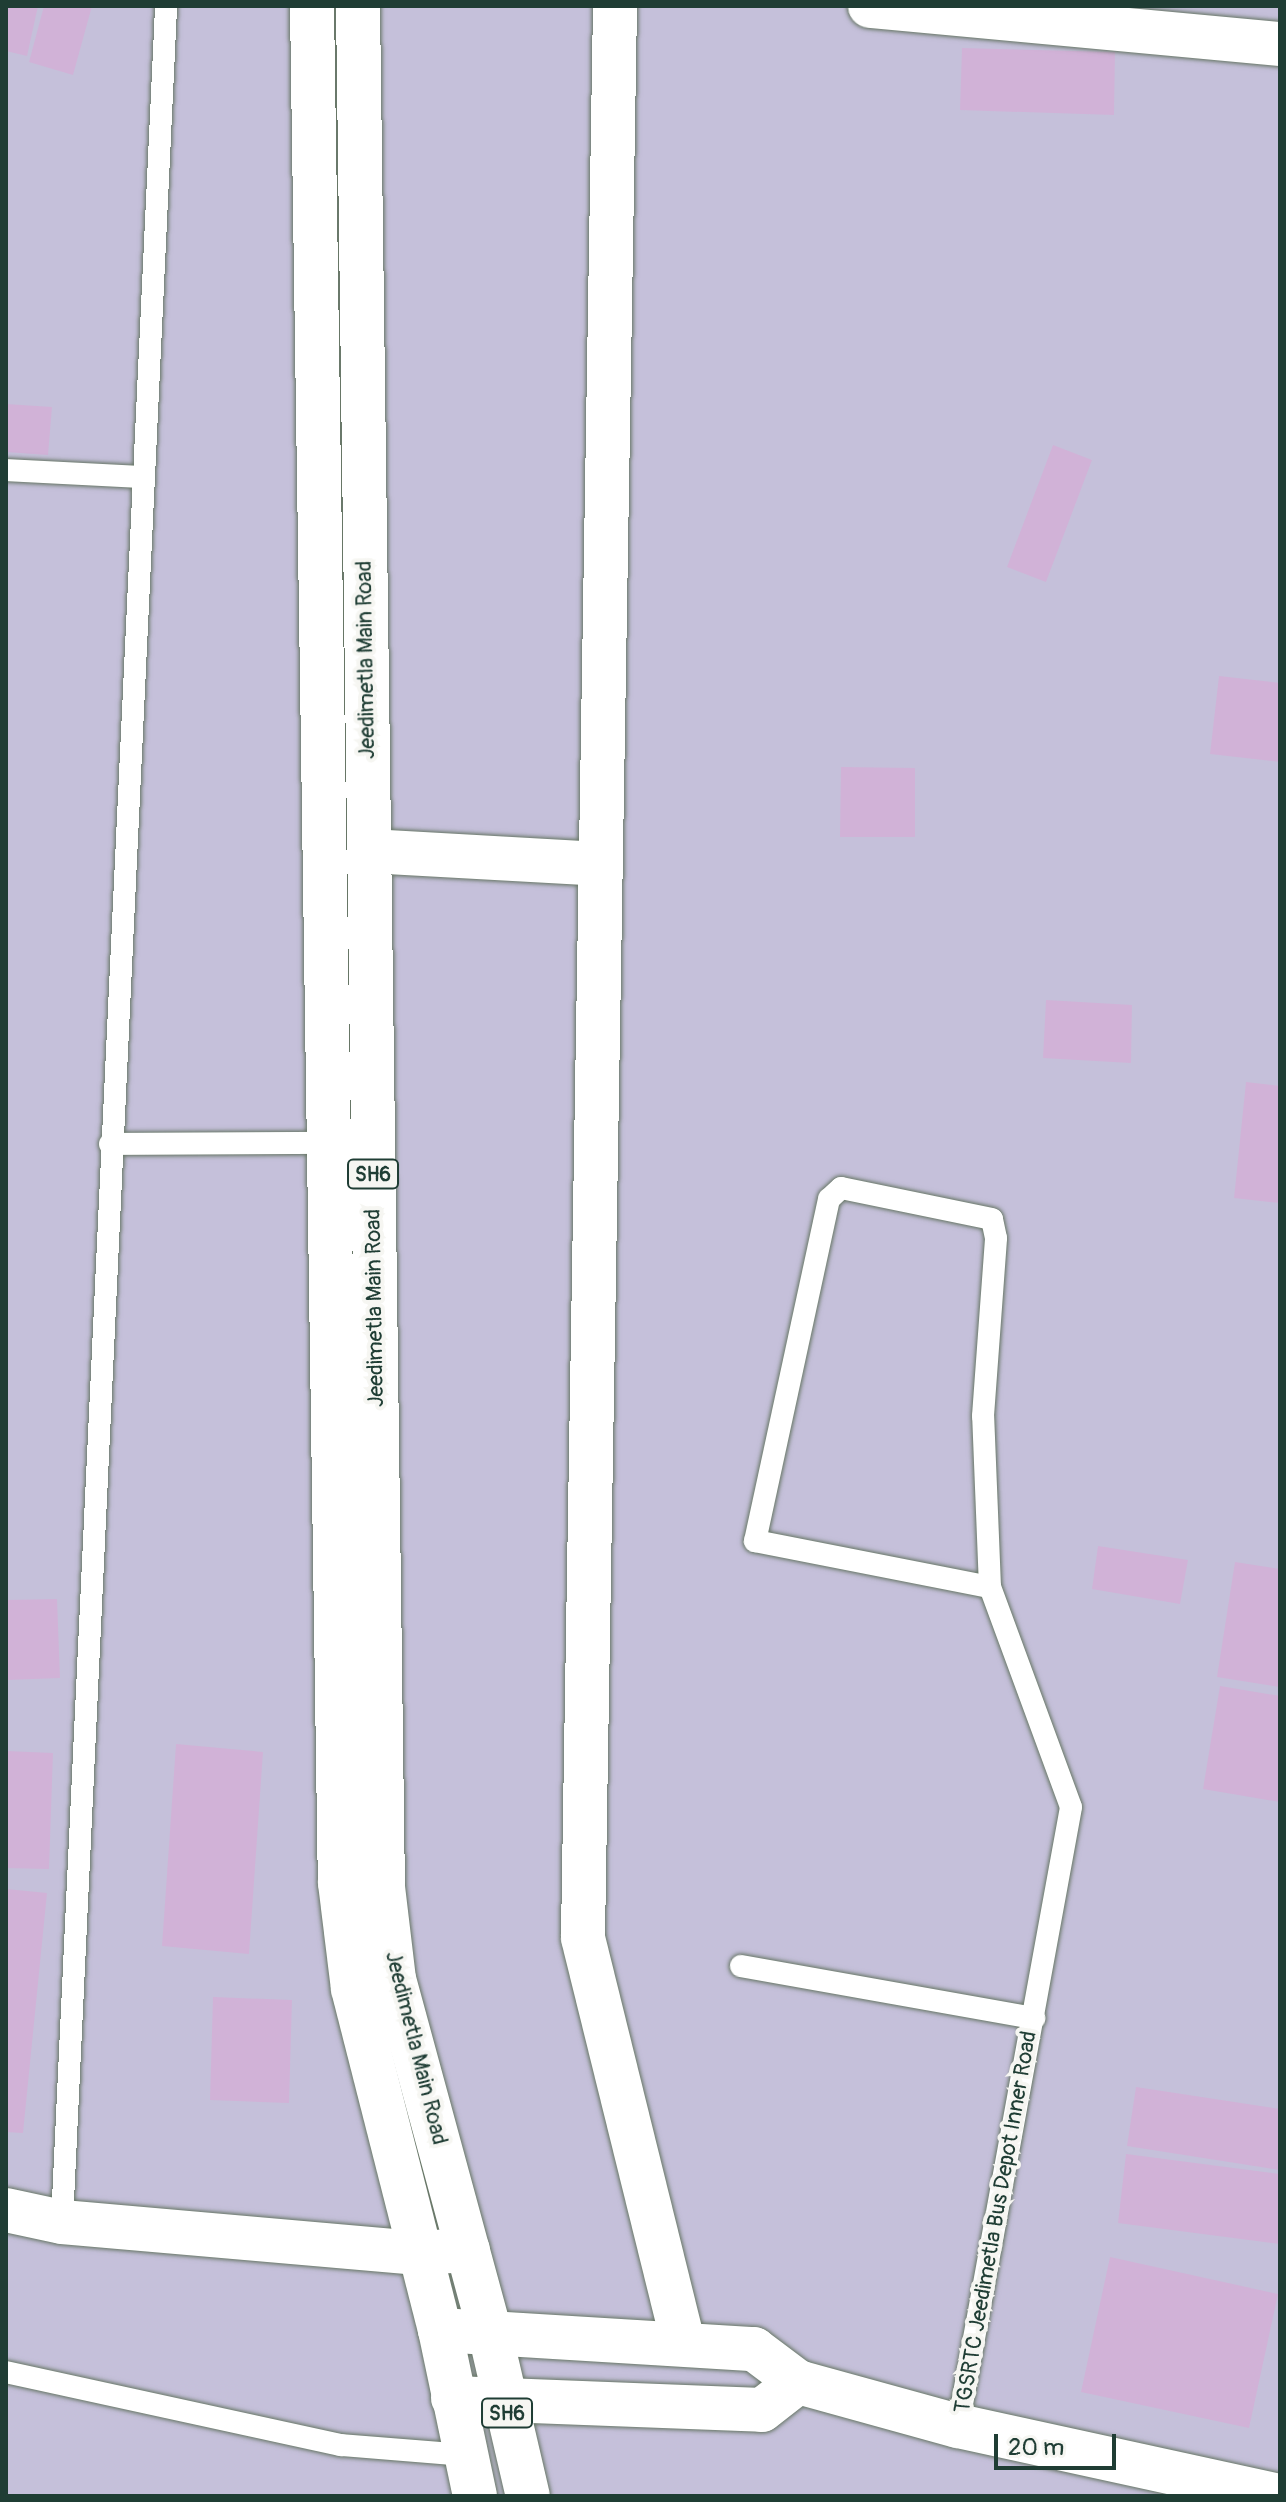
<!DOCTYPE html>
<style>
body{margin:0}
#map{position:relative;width:1286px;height:2502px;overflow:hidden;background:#ede1c3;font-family:Pangolin,sans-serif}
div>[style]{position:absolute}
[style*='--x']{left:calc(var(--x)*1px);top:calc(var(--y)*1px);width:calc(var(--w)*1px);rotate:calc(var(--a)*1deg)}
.industrial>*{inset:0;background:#c5c0da}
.building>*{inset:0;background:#d1b2d7}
.roads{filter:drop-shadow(0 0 2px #677666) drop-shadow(0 0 2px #677666)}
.service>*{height:22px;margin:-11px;padding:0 11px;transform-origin:11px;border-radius:11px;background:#fff}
.minor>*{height:44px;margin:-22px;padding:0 22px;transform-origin:22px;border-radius:22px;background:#fff}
.tertiary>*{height:44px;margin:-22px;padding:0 22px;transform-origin:22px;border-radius:22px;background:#fff}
.primary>*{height:44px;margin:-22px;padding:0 22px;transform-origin:22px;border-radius:22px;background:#fff}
span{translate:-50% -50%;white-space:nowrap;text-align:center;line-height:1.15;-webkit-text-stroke:8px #f6f6f2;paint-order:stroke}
.shield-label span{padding:2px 6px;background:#f6f6f2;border:2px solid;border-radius:6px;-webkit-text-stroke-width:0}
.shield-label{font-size:20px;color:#1f3d34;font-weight:700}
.street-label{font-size:22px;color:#1f3d34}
.frame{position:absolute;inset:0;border:8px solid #1f3d34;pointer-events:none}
.scale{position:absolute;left:994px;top:2434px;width:122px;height:36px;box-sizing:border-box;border:4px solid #1f3d34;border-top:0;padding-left:10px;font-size:24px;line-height:28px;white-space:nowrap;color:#1f3d34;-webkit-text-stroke:6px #f6f6f2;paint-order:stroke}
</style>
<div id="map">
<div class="industrial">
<i style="clip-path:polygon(6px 6px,1280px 6px,1280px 2496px,6px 2496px)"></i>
</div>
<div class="building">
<i style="clip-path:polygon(6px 6px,38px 6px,27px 56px,6px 51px)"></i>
<i style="clip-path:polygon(44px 6px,92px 6px,73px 75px,29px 62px)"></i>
<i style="clip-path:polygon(962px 48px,1115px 52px,1114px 115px,960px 110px)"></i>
<i style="clip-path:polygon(6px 404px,52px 407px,48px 455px,6px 452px)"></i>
<i style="clip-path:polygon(1053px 445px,1092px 460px,1046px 582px,1007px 567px)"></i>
<i style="clip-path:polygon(1219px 676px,1280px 683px,1280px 762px,1210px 754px)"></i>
<i style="clip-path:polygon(841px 767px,915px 768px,915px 837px,840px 837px)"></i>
<i style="clip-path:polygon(1046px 1000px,1132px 1005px,1131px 1063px,1043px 1058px)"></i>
<i style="clip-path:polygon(1246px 1082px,1280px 1086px,1280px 1203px,1234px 1198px)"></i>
<i style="clip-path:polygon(1098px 1546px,1188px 1560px,1180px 1604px,1092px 1589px)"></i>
<i style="clip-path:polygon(1235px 1562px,1280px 1569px,1280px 1687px,1217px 1677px)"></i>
<i style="clip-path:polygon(57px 1599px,60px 1678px,6px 1680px,6px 1600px)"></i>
<i style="clip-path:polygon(1220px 1686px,1280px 1696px,1280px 1802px,1203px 1789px)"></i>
<i style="clip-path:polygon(176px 1744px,263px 1752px,249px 1954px,162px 1946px)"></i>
<i style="clip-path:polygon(6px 1751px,53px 1753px,49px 1869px,6px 1868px)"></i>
<i style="clip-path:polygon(6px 1889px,47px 1893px,23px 2133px,6px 2132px)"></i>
<i style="clip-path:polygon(213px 1997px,292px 2000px,289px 2103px,210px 2100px)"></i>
<i style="clip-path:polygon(1136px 2087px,1280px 2109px,1280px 2170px,1127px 2146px)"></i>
<i style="clip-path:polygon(1126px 2154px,1280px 2174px,1280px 2244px,1118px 2223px)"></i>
<i style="clip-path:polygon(1110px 2257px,1278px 2294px,1249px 2428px,1081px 2392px)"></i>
</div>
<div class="roads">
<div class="service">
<i style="--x:6;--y:470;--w:134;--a:3"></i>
<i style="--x:110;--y:1144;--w:221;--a:-0.3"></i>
<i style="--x:741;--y:1966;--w:298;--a:10.1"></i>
<i style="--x:62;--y:2222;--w:2218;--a:-87.31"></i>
<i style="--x:6;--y:2372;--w:343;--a:12.3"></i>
<i style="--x:341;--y:2445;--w:123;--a:4.6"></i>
<i style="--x:958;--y:2426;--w:629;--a:-79.65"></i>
<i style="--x:1071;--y:1807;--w:234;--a:-110.2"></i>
<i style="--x:990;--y:1587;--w:171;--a:-92.3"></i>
<i style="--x:983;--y:1416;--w:178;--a:-85.8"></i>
<i style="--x:996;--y:1238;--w:19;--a:-102"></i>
<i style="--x:992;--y:1219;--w:154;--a:-168.4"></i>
<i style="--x:841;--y:1188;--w:16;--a:137"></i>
<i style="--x:829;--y:1199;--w:350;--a:102.2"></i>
<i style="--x:755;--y:1541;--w:239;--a:11.1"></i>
</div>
<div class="minor">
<i style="--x:870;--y:6;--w:412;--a:5.3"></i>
<i style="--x:369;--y:851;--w:231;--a:3.2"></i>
<i style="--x:440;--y:2330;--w:315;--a:3.5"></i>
<i style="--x:754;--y:2349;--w:55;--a:36.9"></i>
<i style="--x:798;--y:2382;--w:166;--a:15.4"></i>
<i style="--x:958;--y:2426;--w:329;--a:12.3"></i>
<i style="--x:453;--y:2398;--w:309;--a:2.2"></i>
<i style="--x:762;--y:2410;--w:46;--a:-37.9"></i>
</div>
<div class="tertiary">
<i style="--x:615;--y:6;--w:1932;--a:90.95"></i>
<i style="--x:583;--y:1938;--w:415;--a:76.1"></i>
<i style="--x:6;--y:2210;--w:57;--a:12.1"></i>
<i style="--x:62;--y:2222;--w:358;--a:5"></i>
<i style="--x:419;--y:2253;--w:49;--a:-3.5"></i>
</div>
<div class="primary">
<i style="--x:312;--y:6;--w:1877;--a:89.15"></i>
<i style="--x:340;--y:1883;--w:107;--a:83"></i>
<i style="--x:353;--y:1989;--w:352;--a:75.7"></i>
<i style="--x:440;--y:2330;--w:170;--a:78.1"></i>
<i style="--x:358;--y:6;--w:1881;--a:89.24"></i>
<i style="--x:383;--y:1887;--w:93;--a:83.2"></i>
<i style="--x:394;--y:1979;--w:363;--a:74.8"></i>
<i style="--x:489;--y:2329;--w:171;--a:76.9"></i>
</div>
</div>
<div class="shield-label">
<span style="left:373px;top:1174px">SH6</span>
<span style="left:507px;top:2413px">SH6</span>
</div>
<div class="street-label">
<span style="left:366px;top:660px;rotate:-91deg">Jeedimetla Main Road</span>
<span style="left:375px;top:1308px;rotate:-91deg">Jeedimetla Main Road</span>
<span style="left:416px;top:2048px;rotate:76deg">Jeedimetla Main Road</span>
<span style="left:996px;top:2222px;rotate:-80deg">TGSRTC Jeedimetla Bus Depot Inner Road</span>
</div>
<div class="frame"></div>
<div class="scale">20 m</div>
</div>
